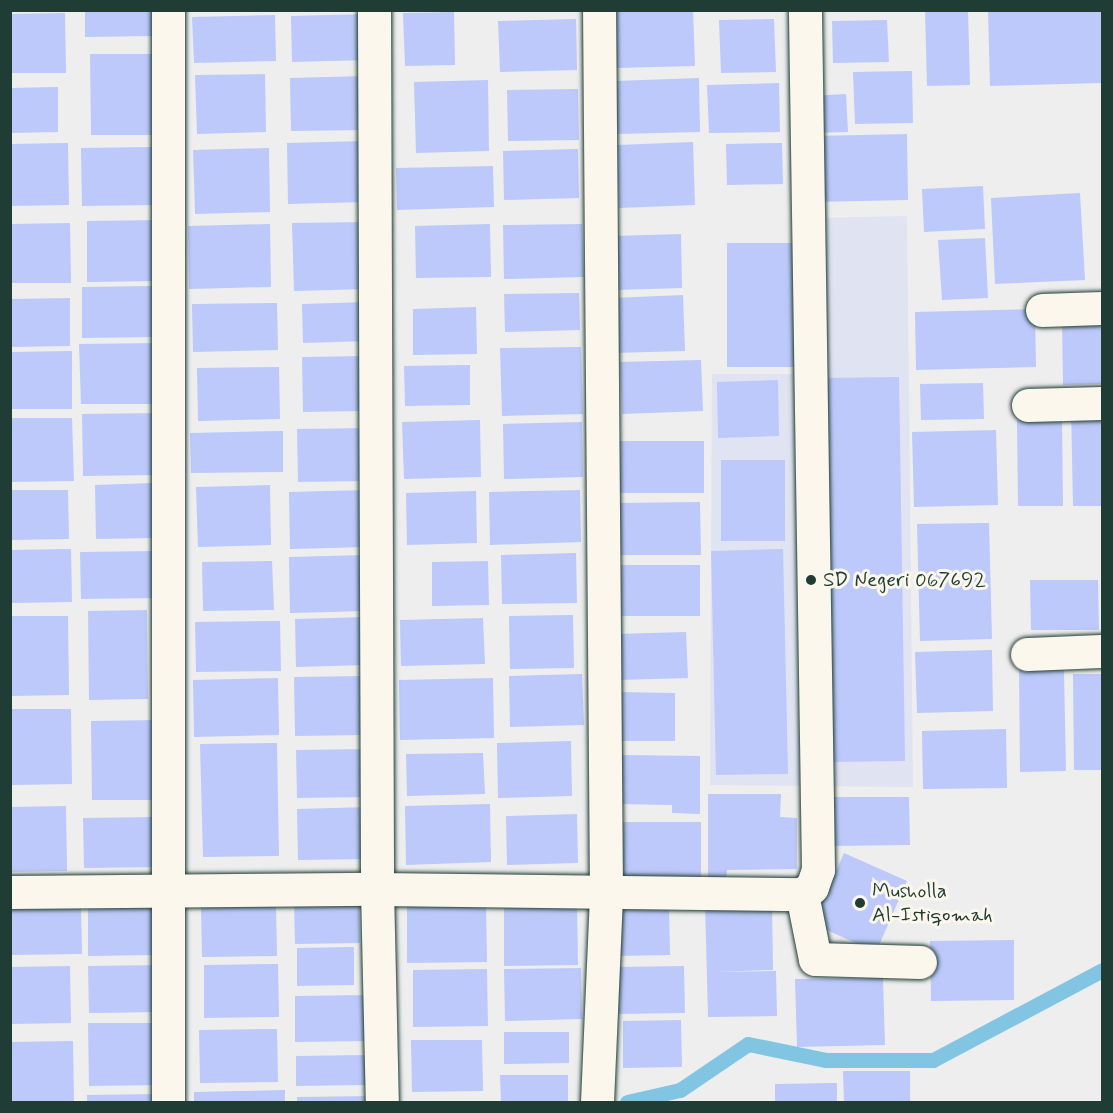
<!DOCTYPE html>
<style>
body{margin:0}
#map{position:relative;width:1113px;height:1113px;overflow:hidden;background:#eeeeef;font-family:Mynerve,sans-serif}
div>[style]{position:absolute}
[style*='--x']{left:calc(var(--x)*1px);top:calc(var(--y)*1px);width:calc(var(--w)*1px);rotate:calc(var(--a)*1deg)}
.built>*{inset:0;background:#dfe3f2}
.stream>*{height:15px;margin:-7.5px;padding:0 7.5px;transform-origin:7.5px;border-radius:7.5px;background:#82c5e3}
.building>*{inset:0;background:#bcc9fa}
.roads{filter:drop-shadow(0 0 2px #1f3d34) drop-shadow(0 0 2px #1f3d34)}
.street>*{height:33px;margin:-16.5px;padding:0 16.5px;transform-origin:16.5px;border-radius:16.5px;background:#fbf7ec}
.dots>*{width:16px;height:16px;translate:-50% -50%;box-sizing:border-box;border:3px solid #fbf7ec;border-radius:50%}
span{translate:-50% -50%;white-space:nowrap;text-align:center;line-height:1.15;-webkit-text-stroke:6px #fbf7ec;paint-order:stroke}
.poi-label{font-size:21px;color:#1f3d34}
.left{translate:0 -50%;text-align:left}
.frame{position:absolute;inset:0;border:12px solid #1f3d34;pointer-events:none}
</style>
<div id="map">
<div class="built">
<i style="clip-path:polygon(907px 216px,913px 787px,710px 785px,712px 374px,801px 374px,819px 218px)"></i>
</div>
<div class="stream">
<i style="--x:627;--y:1102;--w:54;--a:-12.8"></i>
<i style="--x:680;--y:1090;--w:82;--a:-34.1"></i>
<i style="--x:748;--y:1044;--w:80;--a:11.6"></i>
<i style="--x:826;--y:1060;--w:107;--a:0"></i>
<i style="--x:933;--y:1060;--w:191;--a:-28"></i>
</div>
<div class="building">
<i style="clip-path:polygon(85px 10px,152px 10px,152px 36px,85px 37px)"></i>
<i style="clip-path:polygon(614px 10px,693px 10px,695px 66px,616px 68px)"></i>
<i style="clip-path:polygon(925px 10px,968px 10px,970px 85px,927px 86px)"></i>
<i style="clip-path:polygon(988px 10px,1102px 10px,1102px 83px,990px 86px)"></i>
<i style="clip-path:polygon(454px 12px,455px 65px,405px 66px,403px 13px)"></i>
<i style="clip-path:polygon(65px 13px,66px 73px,10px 73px,10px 14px)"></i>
<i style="clip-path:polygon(368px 14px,368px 60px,292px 62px,291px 16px)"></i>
<i style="clip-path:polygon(275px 15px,276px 61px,194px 63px,192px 17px)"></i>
<i style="clip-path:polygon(576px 19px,577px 70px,500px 72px,498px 21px)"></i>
<i style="clip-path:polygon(774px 19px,776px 72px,721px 73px,719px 20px)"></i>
<i style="clip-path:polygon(887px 20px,889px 62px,833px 63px,832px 21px)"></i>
<i style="clip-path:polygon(90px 54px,154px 54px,155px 135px,91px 135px)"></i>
<i style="clip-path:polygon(912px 71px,913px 123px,855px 124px,853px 72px)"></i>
<i style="clip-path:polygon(265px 74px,266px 132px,197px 134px,195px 75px)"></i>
<i style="clip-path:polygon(365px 76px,366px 130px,291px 131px,290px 78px)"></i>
<i style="clip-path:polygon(699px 78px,700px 132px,616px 134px,615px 81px)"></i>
<i style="clip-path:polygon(488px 80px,489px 151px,416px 153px,414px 82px)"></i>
<i style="clip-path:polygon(779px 83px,780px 132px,709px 133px,707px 85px)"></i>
<i style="clip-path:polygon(58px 87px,58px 132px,10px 133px,10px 88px)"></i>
<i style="clip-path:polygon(578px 89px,579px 140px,508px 141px,507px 90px)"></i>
<i style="clip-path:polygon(846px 94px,848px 132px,811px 133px,809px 96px)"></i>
<i style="clip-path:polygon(907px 134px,908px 200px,815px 202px,814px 136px)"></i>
<i style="clip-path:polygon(365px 141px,365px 202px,288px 204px,287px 143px)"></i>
<i style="clip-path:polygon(693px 142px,695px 205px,619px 208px,617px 145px)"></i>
<i style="clip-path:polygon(68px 143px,69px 205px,10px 206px,10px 144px)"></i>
<i style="clip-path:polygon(782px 143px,783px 184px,727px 185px,726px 144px)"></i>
<i style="clip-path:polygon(154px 147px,155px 205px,82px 206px,81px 148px)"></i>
<i style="clip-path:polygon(269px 148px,270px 212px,195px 214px,193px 150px)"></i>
<i style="clip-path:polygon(578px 149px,579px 198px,504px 200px,503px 151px)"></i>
<i style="clip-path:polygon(493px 166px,494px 207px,397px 210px,396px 168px)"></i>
<i style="clip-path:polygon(983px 186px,985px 229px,924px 232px,922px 189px)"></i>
<i style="clip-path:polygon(1080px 193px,1085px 280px,995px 284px,991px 198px)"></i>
<i style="clip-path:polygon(159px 220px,160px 281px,87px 282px,87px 221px)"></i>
<i style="clip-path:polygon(368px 222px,369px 289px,294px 291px,292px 223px)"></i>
<i style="clip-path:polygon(70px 223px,71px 283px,10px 283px,10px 224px)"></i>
<i style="clip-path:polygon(270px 224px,271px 287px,189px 289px,188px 226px)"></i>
<i style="clip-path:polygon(490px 224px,491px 277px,416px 278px,415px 226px)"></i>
<i style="clip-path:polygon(582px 224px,584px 277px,504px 279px,503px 225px)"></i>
<i style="clip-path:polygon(681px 234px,682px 288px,616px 290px,614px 236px)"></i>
<i style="clip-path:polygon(985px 238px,988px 298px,942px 300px,938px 240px)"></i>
<i style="clip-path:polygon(727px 243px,794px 243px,794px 367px,727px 367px)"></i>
<i style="clip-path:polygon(155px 286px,156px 337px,82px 338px,82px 287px)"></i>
<i style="clip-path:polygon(579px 293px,580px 330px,505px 332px,504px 294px)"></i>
<i style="clip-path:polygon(683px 295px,685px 351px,613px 353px,612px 298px)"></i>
<i style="clip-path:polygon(70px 298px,70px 346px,10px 347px,10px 299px)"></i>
<i style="clip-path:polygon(368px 302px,369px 341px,303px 343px,302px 304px)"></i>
<i style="clip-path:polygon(277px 303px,278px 350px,193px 352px,192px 304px)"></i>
<i style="clip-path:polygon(476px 307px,477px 354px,413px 355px,413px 309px)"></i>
<i style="clip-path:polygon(1035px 309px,1036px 367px,916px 370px,915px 312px)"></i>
<i style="clip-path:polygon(1102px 316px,1102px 384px,1063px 385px,1062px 317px)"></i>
<i style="clip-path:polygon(158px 343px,159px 404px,81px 404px,79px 344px)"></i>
<i style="clip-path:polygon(581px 347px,583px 414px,502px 416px,500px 348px)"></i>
<i style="clip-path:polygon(72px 351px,72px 409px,10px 409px,10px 352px)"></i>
<i style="clip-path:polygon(363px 356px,364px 411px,303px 412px,302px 357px)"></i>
<i style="clip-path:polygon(701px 360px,703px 411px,622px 414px,620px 362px)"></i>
<i style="clip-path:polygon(470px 365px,470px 405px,405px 406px,404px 366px)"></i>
<i style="clip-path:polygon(279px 367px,280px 419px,198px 421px,197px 368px)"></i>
<i style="clip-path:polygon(899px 377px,905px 761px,828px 762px,821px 378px)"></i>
<i style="clip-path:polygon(778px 380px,779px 436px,718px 438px,717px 382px)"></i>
<i style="clip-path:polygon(983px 383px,984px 419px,921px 420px,920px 384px)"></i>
<i style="clip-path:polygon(1102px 407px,1102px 506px,1073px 506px,1071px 408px)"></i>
<i style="clip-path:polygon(160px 413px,160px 475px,83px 476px,82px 414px)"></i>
<i style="clip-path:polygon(10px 418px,72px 418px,74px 481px,10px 482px)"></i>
<i style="clip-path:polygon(1062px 419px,1063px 506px,1018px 506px,1017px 420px)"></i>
<i style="clip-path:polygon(480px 420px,481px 477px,404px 479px,402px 422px)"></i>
<i style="clip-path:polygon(582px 422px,583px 477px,504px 479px,503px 424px)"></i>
<i style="clip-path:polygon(367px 428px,368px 481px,298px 482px,297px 429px)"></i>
<i style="clip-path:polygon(996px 430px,998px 505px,914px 507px,912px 432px)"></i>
<i style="clip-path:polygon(283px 431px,283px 472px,191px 473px,190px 433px)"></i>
<i style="clip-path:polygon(615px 441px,704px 441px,704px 493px,616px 493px)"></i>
<i style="clip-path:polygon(721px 460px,785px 460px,785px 541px,721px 541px)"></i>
<i style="clip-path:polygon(153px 483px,153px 538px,96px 539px,95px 485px)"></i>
<i style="clip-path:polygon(270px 485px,271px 545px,198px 547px,196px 487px)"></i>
<i style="clip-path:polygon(10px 490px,68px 490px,69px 539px,10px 540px)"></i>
<i style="clip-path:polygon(367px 490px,368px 547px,290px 549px,289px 492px)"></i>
<i style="clip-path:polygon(580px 490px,581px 542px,490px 545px,489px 492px)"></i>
<i style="clip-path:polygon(476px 491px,477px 543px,407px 545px,406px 493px)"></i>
<i style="clip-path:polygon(700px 502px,701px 555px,618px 555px,617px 503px)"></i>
<i style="clip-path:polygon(989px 523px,992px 639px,920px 641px,917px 524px)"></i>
<i style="clip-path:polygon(71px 549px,72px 602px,10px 603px,10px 550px)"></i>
<i style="clip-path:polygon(783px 549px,788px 774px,716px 775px,711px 551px)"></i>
<i style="clip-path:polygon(158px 551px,159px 598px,81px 599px,80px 552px)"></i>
<i style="clip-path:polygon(576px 553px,577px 603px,502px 604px,501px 555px)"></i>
<i style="clip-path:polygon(366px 555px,367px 611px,290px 613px,289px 557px)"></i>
<i style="clip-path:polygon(272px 561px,274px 610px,203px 611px,202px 562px)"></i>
<i style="clip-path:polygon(488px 561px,489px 605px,432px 606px,432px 562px)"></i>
<i style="clip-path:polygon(620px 565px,700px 565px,700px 616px,621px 616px)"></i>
<i style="clip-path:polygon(1030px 580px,1098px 580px,1099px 630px,1031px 630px)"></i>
<i style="clip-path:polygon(147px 610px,148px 699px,89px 700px,88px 611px)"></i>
<i style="clip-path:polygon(573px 615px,574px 668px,510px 669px,509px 616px)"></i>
<i style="clip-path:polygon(10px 616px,68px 616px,69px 695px,10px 696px)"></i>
<i style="clip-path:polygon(367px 617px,368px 665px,296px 667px,295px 619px)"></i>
<i style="clip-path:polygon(483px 618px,485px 664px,401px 666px,400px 620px)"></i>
<i style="clip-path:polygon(280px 621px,281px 671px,196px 672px,195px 622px)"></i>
<i style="clip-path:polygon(686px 632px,688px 678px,619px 680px,617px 634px)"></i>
<i style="clip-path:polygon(992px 650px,993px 711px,917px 713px,915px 652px)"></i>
<i style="clip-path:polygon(1019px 670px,1064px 670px,1066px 771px,1020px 772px)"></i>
<i style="clip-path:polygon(582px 674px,584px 725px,510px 727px,509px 676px)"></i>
<i style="clip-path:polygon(1073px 674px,1102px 674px,1102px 770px,1074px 770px)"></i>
<i style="clip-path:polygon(364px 676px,365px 735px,295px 736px,294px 677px)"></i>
<i style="clip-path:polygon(278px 678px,279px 735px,194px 737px,193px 680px)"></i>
<i style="clip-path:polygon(493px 678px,494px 738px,400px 740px,399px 680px)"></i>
<i style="clip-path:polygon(618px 692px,675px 693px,675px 741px,618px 741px)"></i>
<i style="clip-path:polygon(10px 709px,71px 709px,72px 784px,10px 785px)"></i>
<i style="clip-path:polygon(159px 720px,160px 800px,92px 800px,91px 721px)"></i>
<i style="clip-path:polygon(1006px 729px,1007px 788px,923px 789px,922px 731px)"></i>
<i style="clip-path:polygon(571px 741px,572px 796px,498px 798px,497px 743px)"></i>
<i style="clip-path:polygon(277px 743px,279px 856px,203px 857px,200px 744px)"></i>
<i style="clip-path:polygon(370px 749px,370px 797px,297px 798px,296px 750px)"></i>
<i style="clip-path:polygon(483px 753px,485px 794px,407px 796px,406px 754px)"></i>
<i style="clip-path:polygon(619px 755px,700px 756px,700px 814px,672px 813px,672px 805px,618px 804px)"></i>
<i style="clip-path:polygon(708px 794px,781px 794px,780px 817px,797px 818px,797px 869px,727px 870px,726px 880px,708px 880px)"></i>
<i style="clip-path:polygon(830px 797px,909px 797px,910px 845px,830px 846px)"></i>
<i style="clip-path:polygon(490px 804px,491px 862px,406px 865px,405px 806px)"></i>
<i style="clip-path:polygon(66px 806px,67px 871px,10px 872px,10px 807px)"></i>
<i style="clip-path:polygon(370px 807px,372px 859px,298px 860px,297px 809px)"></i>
<i style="clip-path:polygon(577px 814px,578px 863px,507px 865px,506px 816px)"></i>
<i style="clip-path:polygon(158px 817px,159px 867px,84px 868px,83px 818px)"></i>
<i style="clip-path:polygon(618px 822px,701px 822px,701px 881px,618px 881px)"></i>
<i style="clip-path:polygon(844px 853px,907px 881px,876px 952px,813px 924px)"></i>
<i style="clip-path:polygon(577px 901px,578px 965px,504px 966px,504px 902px)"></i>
<i style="clip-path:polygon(359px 902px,360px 943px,295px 944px,294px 903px)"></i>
<i style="clip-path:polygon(486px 902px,487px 962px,407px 963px,407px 903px)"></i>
<i style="clip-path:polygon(772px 903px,773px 970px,713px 972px,776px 971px,777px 1016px,708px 1017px,705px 904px)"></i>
<i style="clip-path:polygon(154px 904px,155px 955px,88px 956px,88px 905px)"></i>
<i style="clip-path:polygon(276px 904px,277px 956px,202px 957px,201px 905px)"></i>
<i style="clip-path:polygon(81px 905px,82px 954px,10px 955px,10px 906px)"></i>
<i style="clip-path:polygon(617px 907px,669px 907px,670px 955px,617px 956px)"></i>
<i style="clip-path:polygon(1014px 940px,1014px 1000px,931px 1001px,930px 941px)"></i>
<i style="clip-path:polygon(354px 947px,354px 985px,297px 986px,297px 948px)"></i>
<i style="clip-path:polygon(278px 964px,279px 1017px,204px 1018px,204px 965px)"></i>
<i style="clip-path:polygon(163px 965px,163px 1012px,89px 1013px,88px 966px)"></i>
<i style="clip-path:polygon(70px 966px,71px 1023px,10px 1024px,10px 967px)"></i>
<i style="clip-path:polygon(684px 966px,685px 1013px,616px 1014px,615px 967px)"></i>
<i style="clip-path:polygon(581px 968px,582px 1019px,505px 1021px,504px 969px)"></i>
<i style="clip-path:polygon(487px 969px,488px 1026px,413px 1027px,413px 970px)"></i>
<i style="clip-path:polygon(883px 978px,885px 1045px,797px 1047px,795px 979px)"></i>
<i style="clip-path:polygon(370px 995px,370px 1041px,295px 1042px,295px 996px)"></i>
<i style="clip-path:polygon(681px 1020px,682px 1067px,623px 1068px,623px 1021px)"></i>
<i style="clip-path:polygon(88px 1023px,165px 1023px,166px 1085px,89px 1086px)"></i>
<i style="clip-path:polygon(277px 1029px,278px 1082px,200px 1083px,199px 1030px)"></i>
<i style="clip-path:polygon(504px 1032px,569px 1032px,569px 1063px,504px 1064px)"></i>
<i style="clip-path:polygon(411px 1040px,482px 1040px,483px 1091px,412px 1092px)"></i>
<i style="clip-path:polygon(73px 1041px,74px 1102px,10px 1102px,10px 1042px)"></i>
<i style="clip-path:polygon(367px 1055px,367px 1085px,296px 1086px,296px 1056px)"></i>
<i style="clip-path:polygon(843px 1071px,910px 1071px,910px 1102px,844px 1102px)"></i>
<i style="clip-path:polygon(500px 1075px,568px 1075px,568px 1102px,501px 1102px)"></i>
<i style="clip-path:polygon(837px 1083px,837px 1102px,775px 1102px,775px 1084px)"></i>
<i style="clip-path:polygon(285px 1090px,285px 1102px,194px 1102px,194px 1092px)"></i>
<i style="clip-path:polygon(163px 1094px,163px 1102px,87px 1102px,87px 1095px)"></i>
<i style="clip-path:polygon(373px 1096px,373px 1102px,297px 1102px,297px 1097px)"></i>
</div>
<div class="roads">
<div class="street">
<i style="--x:168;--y:10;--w:1092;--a:90"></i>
<i style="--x:374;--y:10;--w:879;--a:89.8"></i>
<i style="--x:377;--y:889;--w:213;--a:88.7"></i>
<i style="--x:1042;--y:310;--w:60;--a:-1.9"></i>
<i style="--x:1028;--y:405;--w:74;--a:-1.5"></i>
<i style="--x:1027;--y:654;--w:75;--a:-2.3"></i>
<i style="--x:10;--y:892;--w:367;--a:-0.5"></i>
<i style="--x:377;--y:889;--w:425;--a:0.7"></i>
<i style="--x:802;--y:894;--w:12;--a:-35"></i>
<i style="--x:812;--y:887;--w:18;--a:-71"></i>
<i style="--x:818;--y:870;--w:860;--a:-90.87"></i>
<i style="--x:802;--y:894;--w:66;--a:78.7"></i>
<i style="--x:815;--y:959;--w:105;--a:1.6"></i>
<i style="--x:597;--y:1102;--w:209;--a:-87.5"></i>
<i style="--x:606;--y:893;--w:883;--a:-90.45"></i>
</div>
</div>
<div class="dots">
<i style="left:811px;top:580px;background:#1f3d34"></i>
<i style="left:860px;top:903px;background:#1f3d34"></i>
</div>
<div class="poi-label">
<span class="left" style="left:823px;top:580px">SD Negeri 067692</span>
<span class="left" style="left:872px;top:903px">Musholla<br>Al-Istiqomah</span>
</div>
<div class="frame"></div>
</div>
